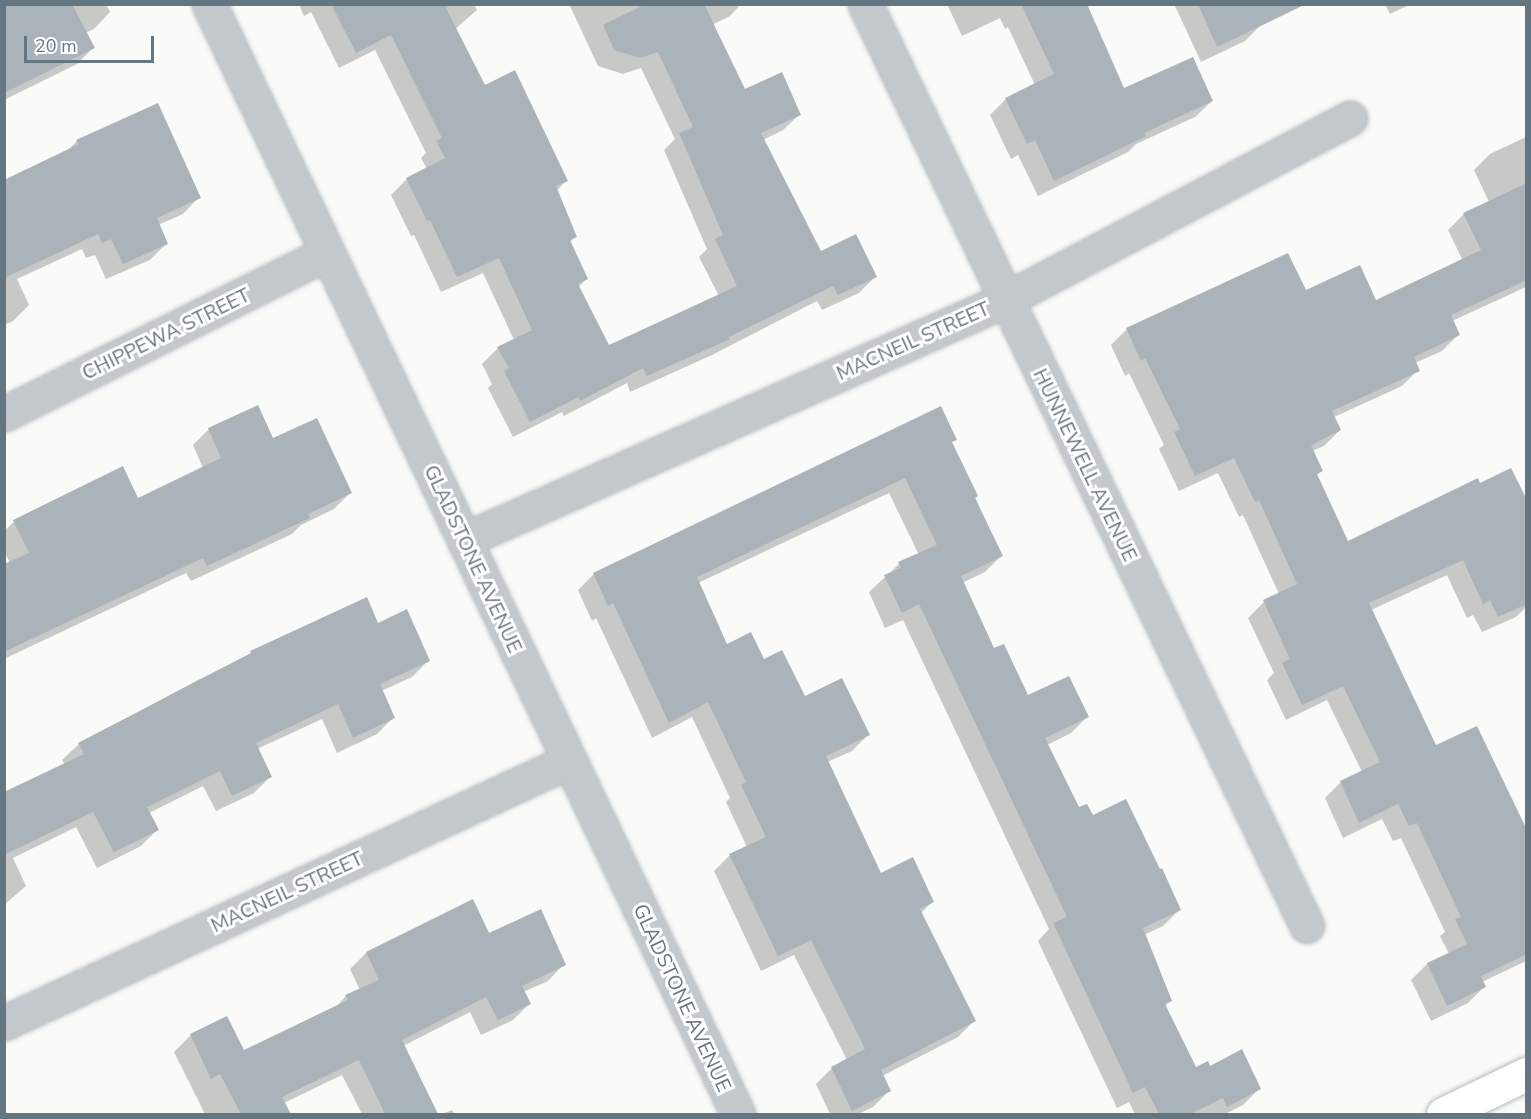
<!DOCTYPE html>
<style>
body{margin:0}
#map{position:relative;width:1531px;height:1119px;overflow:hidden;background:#fafaf8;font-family:"Nunito Sans",sans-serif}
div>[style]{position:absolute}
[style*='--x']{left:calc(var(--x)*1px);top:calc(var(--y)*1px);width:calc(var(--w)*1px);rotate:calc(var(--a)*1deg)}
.shadow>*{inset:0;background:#0003}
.building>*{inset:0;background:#aab3b9}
.roads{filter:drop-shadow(0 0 2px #b3babf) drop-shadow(0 0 2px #b3babf)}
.street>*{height:33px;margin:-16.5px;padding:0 16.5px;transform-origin:16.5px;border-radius:16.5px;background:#c3c8cc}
.secondary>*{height:33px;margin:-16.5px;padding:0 16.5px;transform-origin:16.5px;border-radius:16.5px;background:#fff}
span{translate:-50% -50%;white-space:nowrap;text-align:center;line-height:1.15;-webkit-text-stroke:6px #fff;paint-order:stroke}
.street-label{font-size:20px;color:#657683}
.frame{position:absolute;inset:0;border:6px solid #657683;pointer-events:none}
.scale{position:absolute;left:24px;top:36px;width:130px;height:27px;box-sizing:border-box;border:3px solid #657683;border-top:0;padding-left:8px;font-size:18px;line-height:21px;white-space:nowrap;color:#657683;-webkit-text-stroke:4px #fff;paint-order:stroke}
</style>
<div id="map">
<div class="shadow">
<i style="clip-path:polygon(4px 4px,106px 4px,110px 12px,94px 29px,85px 33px,93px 48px,77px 64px,4px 100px)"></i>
<i style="clip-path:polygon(299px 4px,474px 4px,477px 10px,455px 29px,484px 87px,567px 180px,556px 191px,575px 237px,569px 243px,586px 279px,578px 288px,609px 347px,719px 296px,699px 257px,707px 249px,664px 150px,675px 139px,641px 68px,623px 74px,598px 66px,569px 4px,741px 4px,730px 16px,712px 25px,744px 91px,800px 114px,783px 130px,763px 140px,820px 253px,875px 277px,859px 293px,822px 310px,817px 301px,712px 355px,630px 392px,627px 383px,564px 416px,562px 412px,513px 437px,488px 388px,492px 384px,482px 364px,498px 348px,514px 340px,483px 273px,441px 292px,414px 235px,411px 236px,391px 195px,407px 179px,427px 169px,421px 158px,426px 153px,375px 50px,339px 68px,311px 12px,304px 16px)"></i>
<i style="clip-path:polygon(947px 4px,1085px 4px,1124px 90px,1212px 101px,1195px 117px,1136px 144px,1128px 152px,1038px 196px,1018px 155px,1011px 159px,990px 115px,1006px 99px,1035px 85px,1008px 27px,1005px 29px,1000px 18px,962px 36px)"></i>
<i style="clip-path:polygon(1174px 4px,1251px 4px,1261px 25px,1245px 41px,1201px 62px)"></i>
<i style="clip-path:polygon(1385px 4px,1411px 4px,1390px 14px)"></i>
<i style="clip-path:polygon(1526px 137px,1526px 287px,1452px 321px,1458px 335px,1442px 351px,1415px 363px,1418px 370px,1402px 386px,1334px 417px,1340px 430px,1324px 446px,1312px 451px,1321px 471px,1316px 476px,1348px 543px,1479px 485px,1526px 504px,1526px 607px,1516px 617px,1482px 632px,1473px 615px,1467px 618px,1447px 575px,1371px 610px,1436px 747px,1526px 910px,1526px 961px,1482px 982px,1484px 987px,1468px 1003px,1431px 1021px,1411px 980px,1427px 964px,1449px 954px,1440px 936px,1445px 932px,1401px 838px,1393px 841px,1382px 819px,1343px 838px,1325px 798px,1341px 782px,1362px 772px,1327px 700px,1286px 720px,1267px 680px,1274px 673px,1248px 618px,1264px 602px,1279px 594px,1243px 515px,1239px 517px,1218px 473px,1179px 491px,1159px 449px,1164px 445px,1129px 373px,1125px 376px,1111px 345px,1127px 329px,1305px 292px,1376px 302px,1463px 261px,1448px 230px,1464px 214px,1489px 202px,1474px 170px,1490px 154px)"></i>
<i style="clip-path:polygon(77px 141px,199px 197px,183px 214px,158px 225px,167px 243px,150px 260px,106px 279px,95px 255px,86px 258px,82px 249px,17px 279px,29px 305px,13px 321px,4px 325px,4px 181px,66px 152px)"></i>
<i style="clip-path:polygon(209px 429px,272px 440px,350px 493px,334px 509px,301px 525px,292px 534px,191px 581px,186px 573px,4px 659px,4px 566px,10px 563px,4px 551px,4px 531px,14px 522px,138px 500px,203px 468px,193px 445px)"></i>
<i style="clip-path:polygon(955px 439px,951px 443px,1001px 556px,985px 572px,962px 583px,993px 650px,1028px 697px,1087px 717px,1071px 733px,1047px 745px,1078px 809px,1092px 817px,1179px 910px,1163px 926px,1144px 935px,1170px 1001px,1165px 1006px,1195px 1069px,1209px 1068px,1259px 1089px,1243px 1105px,1225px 1114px,1135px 1114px,1129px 1102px,1117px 1108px,1038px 941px,1049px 929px,903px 620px,885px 628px,869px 592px,899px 564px,919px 555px,889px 493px,698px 583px,727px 646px,763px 661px,804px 699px,868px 735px,852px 751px,827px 762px,880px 875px,932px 902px,920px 914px,974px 1021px,958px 1037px,882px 1076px,889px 1091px,873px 1107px,858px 1114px,830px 1114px,816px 1084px,832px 1068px,847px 1060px,794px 955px,761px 971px,714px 871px,730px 855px,747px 847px,726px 802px,730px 798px,692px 717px,652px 738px,596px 618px,592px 621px,578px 590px,594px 574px)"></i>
<i style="clip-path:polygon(366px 599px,377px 625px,428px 661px,412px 677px,381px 691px,393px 718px,377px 734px,337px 753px,322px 719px,257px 749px,270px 777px,254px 793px,216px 811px,203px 786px,149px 813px,157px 830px,141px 846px,97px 868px,76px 827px,13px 858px,26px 886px,4px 905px,4px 794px,65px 765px,62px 760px,79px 744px,196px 681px)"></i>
<i style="clip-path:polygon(489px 935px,564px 964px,548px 981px,523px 992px,529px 1004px,513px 1020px,481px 1035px,470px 1012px,403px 1046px,436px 1114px,362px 1114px,342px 1075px,284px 1103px,289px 1114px,205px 1114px,174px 1052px,190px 1036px,226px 1018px,243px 1052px,334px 1009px,346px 996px,360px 990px,350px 969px,366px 953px)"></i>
<i style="clip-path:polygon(452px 1110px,455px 1114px,442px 1114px)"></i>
</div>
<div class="building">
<i style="clip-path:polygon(4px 4px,72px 4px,95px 48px,4px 93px)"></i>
<i style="clip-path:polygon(331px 4px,453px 4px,446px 8px,485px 85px,515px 70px,568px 181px,556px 186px,577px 237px,570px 240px,588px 279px,578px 284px,609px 345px,737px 286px,715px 239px,723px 235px,679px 133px,693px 127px,658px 52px,640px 58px,614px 50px,603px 25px,646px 4px,704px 4px,745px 89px,782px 72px,801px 115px,761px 133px,821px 251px,856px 234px,877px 277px,838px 295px,833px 286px,729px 337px,730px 339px,647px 376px,643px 368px,580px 401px,579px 397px,530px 422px,504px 371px,509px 368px,497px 347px,532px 330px,499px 258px,457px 277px,430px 220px,427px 221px,406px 178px,445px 158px,436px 141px,442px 138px,391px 35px,356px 53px)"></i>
<i style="clip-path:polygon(1021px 4px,1087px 4px,1124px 88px,1193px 57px,1213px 101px,1144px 133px,1146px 136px,1054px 181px,1035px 140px,1027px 144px,1005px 98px,1054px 74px)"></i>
<i style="clip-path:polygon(1198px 4px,1306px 4px,1217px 47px)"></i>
<i style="clip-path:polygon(158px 103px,201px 198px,157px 218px,168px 244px,123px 264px,111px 239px,102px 243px,98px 234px,4px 278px,4px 180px,79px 144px,76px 140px)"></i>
<i style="clip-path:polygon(1527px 183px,1527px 280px,1451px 315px,1460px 335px,1414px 357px,1420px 371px,1332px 411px,1341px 430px,1311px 445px,1323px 471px,1317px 474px,1348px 541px,1478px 478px,1480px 483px,1511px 468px,1527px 500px,1527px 604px,1498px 617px,1490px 600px,1483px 604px,1463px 560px,1369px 603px,1436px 745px,1477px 726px,1527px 830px,1527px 954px,1481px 976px,1486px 987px,1447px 1006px,1427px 963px,1467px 944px,1455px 919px,1461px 917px,1417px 823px,1409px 826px,1398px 804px,1359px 823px,1340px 781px,1380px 762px,1343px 686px,1302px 705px,1282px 663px,1290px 659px,1263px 600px,1297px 584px,1259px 500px,1255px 502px,1234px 458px,1195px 476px,1174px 432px,1180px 429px,1145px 358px,1141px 361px,1126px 328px,1288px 253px,1306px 290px,1360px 265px,1376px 300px,1481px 250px,1463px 213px)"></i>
<i style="clip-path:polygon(258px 405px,273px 438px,317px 418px,352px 493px,308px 514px,310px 518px,207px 566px,203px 558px,4px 652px,4px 564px,29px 553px,13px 520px,123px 466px,138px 498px,221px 458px,208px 428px)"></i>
<i style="clip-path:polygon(941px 406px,957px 440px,952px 442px,978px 496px,975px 498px,1003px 556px,961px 576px,994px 648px,1004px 644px,1028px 695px,1069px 676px,1089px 717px,1045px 738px,1079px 807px,1087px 804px,1093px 815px,1126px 799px,1160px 869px,1162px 868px,1181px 910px,1143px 928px,1172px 1001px,1165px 1004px,1196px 1067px,1208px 1061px,1210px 1066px,1242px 1049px,1261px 1089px,1227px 1107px,1223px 1098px,1190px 1114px,1159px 1114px,1145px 1087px,1133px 1093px,1053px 923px,1067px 917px,919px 604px,902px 613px,884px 575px,901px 568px,898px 562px,937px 545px,905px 478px,697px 577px,727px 644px,751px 632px,764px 659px,782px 650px,805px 696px,842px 678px,870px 735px,826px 756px,881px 873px,913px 857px,934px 902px,920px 909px,976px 1021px,881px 1070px,891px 1091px,852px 1111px,831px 1067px,865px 1049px,811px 940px,778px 956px,729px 854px,766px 837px,741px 785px,746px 782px,708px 702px,669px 723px,613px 603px,608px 606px,593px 573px)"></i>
<i style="clip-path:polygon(367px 597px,378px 623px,407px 609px,430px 661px,380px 684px,395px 718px,353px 738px,338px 704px,256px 743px,272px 777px,232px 796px,220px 771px,147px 807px,159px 830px,114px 852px,93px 812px,4px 855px,4px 792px,84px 754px,78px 743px,251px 653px,250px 651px)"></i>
<i style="clip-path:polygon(473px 899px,489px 933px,541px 909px,566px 965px,522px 986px,531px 1004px,498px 1020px,486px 997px,402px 1040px,438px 1114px,385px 1114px,359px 1060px,282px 1097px,291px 1114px,241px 1114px,220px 1074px,211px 1079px,190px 1034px,227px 1016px,244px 1050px,348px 1000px,345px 995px,379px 980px,366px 952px)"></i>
</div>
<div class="roads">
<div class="street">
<i style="--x:209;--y:4;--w:1230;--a:64.52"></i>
<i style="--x:865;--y:4;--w:1022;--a:64.39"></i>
<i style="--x:4;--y:414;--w:361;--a:-26.5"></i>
<i style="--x:464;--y:540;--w:592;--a:-23.92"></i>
<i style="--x:1005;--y:300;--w:390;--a:-27.8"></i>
<i style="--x:4;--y:1023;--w:623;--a:-24.88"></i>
</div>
<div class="secondary">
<i style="--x:1443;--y:1114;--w:92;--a:-25.7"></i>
</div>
</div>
<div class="street-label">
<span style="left:166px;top:334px;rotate:-26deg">CHIPPEWA STREET</span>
<span style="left:913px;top:341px;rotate:-24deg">MACNEIL STREET</span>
<span style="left:1085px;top:465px;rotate:64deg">HUNNEWELL AVENUE</span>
<span style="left:473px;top:559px;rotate:65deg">GLADSTONE AVENUE</span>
<span style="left:287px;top:892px;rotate:-25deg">MACNEIL STREET</span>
<span style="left:682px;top:998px;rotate:65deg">GLADSTONE AVENUE</span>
</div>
<div class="frame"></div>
<div class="scale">20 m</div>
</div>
